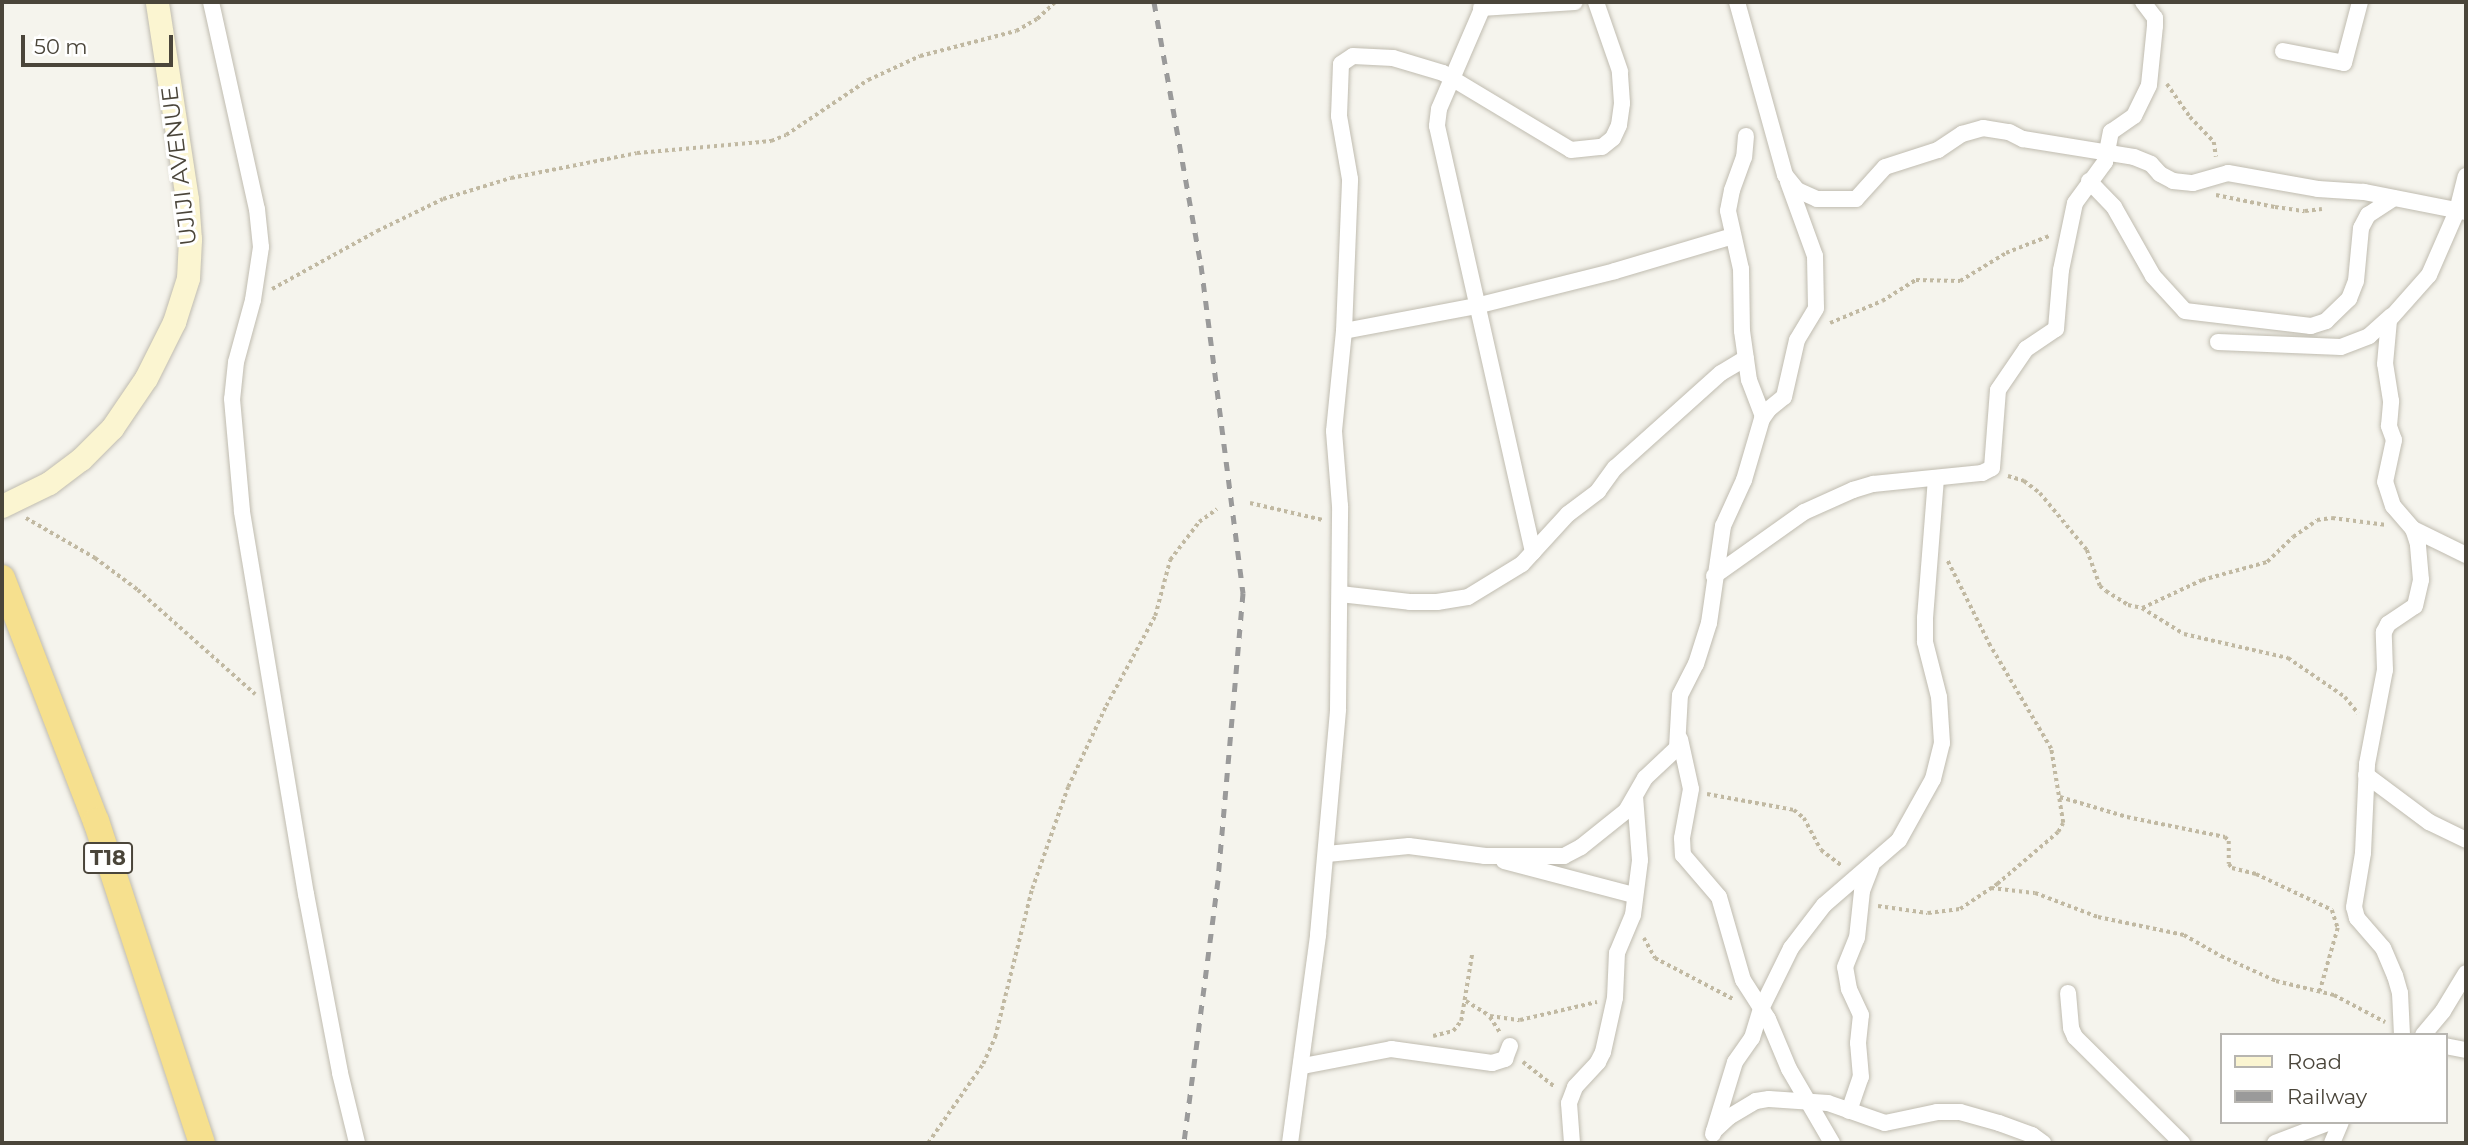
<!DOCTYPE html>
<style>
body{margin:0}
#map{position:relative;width:2468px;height:1145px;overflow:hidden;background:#f5f4ed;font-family:Montserrat,sans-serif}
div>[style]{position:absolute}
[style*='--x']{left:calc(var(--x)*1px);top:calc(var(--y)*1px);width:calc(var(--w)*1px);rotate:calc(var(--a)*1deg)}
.path>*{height:3.5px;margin-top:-1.75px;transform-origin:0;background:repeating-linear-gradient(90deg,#c1b9a2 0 3.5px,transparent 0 7px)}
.roads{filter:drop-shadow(0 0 2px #c0bcb0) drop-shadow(0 0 2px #c0bcb0)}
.minor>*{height:16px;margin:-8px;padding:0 8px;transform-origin:8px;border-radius:8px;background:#fff}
.secondary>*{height:23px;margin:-11.5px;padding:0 11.5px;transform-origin:11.5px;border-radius:11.5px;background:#fbf5d1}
.trunk>*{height:26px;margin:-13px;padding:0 13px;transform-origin:13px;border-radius:13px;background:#f6e08e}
.rail>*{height:5px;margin-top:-2.5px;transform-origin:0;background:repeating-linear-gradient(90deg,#9a9a9a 0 9px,transparent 0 18px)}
span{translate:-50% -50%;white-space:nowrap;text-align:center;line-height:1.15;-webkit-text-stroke:6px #fff;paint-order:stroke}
.shield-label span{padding:2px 5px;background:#fff;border:2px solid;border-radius:5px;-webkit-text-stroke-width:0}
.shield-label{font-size:21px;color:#4a453a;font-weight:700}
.street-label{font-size:23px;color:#4a453a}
.frame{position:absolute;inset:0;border:4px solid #4a453a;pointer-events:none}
.legend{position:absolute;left:2220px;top:1033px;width:228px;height:91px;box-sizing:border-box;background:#fff;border:2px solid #b7b5b0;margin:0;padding:9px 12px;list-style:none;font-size:21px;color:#4a453a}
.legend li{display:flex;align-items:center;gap:14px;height:35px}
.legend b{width:35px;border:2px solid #b7b5b0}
.scale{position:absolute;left:21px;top:35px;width:152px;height:32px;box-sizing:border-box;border:4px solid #4a453a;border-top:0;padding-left:9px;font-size:21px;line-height:24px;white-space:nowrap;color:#4a453a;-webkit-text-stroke:5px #fff;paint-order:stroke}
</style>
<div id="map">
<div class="path">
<i style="--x:2167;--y:84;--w:40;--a:55.1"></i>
<i style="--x:2190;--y:117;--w:35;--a:46"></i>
<i style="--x:2214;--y:142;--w:15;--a:82"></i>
<i style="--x:2216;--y:195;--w:60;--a:11.5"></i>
<i style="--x:2275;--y:207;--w:30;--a:8"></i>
<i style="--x:2305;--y:211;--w:17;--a:-7"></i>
<i style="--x:272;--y:289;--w:120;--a:-28.9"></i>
<i style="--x:377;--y:231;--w:73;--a:-25.9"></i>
<i style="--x:443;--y:199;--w:71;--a:-17.2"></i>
<i style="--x:511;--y:178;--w:128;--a:-11.2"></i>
<i style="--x:637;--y:153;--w:135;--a:-5.1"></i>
<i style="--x:771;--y:141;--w:16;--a:-22"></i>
<i style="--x:786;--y:135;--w:99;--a:-33.9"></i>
<i style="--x:868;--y:80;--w:57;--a:-24.8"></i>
<i style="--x:920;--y:56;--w:99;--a:-14.6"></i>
<i style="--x:1016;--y:31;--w:24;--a:-30"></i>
<i style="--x:1037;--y:19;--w:25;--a:-43"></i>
<i style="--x:1830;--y:323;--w:56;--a:-22.9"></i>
<i style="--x:1882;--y:301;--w:40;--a:-32"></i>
<i style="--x:1916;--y:280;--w:44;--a:1.3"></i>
<i style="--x:1960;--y:281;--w:54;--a:-31.3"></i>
<i style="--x:2006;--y:253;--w:46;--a:-21.6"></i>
<i style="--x:2008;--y:476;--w:17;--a:17"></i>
<i style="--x:2024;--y:481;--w:20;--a:37"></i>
<i style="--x:2040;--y:493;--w:74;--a:50.5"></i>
<i style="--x:2087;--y:550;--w:38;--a:70"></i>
<i style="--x:2100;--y:586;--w:8;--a:40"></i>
<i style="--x:2106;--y:591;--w:26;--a:32"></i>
<i style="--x:2128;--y:605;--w:14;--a:12"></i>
<i style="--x:2142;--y:608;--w:49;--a:31.8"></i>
<i style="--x:2184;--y:634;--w:107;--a:13"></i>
<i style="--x:2288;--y:658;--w:69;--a:34.4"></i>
<i style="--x:2345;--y:697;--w:21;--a:51"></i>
<i style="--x:1250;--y:503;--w:75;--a:13.1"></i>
<i style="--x:26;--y:518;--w:80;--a:30.1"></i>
<i style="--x:95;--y:558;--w:54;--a:36.7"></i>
<i style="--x:138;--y:590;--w:157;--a:41.6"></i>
<i style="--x:2142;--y:608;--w:66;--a:-25"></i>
<i style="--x:2202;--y:580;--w:67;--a:-15.5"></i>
<i style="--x:2267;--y:562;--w:36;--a:-44"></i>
<i style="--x:2293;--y:537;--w:29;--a:-35"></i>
<i style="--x:2317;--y:520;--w:15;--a:-8"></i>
<i style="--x:2332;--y:518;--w:55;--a:7.3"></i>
<i style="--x:1707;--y:794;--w:88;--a:10.4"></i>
<i style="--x:1794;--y:810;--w:13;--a:39"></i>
<i style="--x:1804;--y:818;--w:36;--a:62"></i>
<i style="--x:1821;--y:850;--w:26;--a:37"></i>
<i style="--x:2060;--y:797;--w:70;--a:16.6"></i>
<i style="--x:2127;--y:817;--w:100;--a:11.5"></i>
<i style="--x:2225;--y:837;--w:6;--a:45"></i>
<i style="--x:2229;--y:841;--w:23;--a:90"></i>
<i style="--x:2229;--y:864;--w:5;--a:53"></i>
<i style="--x:2232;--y:868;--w:25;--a:14"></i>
<i style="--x:2256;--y:874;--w:84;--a:25.3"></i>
<i style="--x:2332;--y:910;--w:19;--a:72"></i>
<i style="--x:2338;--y:928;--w:66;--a:105.9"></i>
<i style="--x:1991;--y:888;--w:44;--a:6.5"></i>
<i style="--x:2035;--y:893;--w:67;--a:20.9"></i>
<i style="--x:2098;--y:917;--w:88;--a:11.8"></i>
<i style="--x:2184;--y:935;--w:43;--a:29.6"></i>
<i style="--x:2221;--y:956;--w:60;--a:24.4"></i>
<i style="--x:2276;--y:981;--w:60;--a:13.6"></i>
<i style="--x:2334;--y:995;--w:58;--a:27.9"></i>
<i style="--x:1878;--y:906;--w:50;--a:8"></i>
<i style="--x:1928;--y:913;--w:32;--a:-7"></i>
<i style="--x:1960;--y:909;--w:45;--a:-34"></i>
<i style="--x:1997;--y:884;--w:80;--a:-40.4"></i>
<i style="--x:2058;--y:832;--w:10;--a:-61"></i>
<i style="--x:2063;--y:823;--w:75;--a:-99.2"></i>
<i style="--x:2051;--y:749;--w:120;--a:-120.6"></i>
<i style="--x:1990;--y:646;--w:96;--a:-116.6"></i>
<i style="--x:1644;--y:938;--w:23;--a:61"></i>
<i style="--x:1655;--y:958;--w:88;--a:27.7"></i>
<i style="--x:1466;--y:1001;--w:28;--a:32"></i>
<i style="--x:1490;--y:1016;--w:30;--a:8"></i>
<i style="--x:1520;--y:1020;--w:79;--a:-13.2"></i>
<i style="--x:1490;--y:1017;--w:20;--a:57"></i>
<i style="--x:1433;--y:1036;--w:21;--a:-14"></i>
<i style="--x:1453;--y:1031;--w:13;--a:-51"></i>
<i style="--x:1461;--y:1021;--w:68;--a:-80.7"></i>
<i style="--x:1523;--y:1062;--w:41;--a:38"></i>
<i style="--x:928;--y:1143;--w:96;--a:-55.2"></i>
<i style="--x:983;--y:1064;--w:30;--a:-66"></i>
<i style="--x:995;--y:1037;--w:153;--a:-76"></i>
<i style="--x:1032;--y:889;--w:108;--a:-70.6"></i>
<i style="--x:1068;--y:787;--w:89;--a:-64.9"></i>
<i style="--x:1106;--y:706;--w:102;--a:-61.4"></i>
<i style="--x:1155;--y:616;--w:58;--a:-75"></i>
<i style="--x:1170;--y:560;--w:48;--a:-52.7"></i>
<i style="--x:1199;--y:522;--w:22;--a:-36"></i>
</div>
<div class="roads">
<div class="minor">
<i style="--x:211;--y:2;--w:212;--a:77.5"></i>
<i style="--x:257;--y:209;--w:38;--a:84"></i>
<i style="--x:261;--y:247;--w:54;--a:98.6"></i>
<i style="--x:253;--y:300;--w:64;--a:105.3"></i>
<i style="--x:236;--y:362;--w:37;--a:96"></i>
<i style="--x:232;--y:399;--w:113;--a:84.9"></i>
<i style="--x:242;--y:512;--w:387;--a:80.5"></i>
<i style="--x:306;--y:894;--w:182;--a:79.2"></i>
<i style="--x:340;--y:1073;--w:72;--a:76.3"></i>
<i style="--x:1485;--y:2;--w:116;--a:113.3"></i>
<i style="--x:1439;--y:109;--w:17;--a:97"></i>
<i style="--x:1437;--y:126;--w:437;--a:77.3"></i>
<i style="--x:1737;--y:2;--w:180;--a:74.5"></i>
<i style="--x:1785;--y:175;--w:19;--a:51"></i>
<i style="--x:1797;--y:190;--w:22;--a:24"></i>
<i style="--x:1817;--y:199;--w:39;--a:0"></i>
<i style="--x:1856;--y:199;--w:43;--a:-47.8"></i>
<i style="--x:1885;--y:167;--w:56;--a:-17.8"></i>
<i style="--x:1938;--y:150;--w:29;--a:-34"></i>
<i style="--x:1962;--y:134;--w:22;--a:-16"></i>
<i style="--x:1983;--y:128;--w:26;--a:9"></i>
<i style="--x:2009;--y:132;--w:16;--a:27"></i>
<i style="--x:2023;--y:139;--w:112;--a:9.2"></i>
<i style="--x:2134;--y:157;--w:18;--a:22"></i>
<i style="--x:2151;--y:164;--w:13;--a:48"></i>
<i style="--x:2160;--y:174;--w:15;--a:28"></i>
<i style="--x:2173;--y:181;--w:20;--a:6"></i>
<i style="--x:2193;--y:183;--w:36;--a:-16"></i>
<i style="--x:2228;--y:173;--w:91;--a:10.1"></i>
<i style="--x:2318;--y:189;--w:46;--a:3.7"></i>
<i style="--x:2364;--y:192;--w:104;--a:11.1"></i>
<i style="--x:1481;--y:8;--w:94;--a:-3.7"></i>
<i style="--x:2283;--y:51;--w:62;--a:11.1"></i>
<i style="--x:2344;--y:63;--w:63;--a:-75.3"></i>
<i style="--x:1746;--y:136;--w:21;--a:95"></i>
<i style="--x:1744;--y:157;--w:35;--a:110"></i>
<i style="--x:1732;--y:190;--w:21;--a:101"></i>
<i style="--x:1728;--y:211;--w:59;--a:77.4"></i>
<i style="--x:1741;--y:269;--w:62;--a:89.1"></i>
<i style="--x:1742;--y:331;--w:49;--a:81.9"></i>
<i style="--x:1749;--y:380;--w:39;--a:69"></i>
<i style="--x:2089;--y:181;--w:36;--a:46"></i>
<i style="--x:2114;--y:207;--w:79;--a:60.5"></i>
<i style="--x:2153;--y:276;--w:47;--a:47.6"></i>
<i style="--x:2185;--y:311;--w:127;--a:6.8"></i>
<i style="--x:2311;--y:326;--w:16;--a:-18"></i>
<i style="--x:2326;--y:321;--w:32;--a:-44"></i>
<i style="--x:2349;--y:299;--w:19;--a:-69"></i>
<i style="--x:2356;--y:281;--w:53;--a:-84.6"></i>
<i style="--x:2361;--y:228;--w:15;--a:-62"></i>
<i style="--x:2368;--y:215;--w:31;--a:-33"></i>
<i style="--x:1344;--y:331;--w:134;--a:-10.7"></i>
<i style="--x:1476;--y:306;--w:143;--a:-14.1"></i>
<i style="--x:1615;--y:271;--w:123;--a:-16.5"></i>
<i style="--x:2218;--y:342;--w:123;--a:2.3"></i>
<i style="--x:2341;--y:347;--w:30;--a:-21"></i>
<i style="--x:2369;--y:336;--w:30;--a:-42"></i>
<i style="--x:2413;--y:529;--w:59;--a:26.1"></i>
<i style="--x:1714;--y:576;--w:110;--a:-35.4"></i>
<i style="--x:1804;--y:512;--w:54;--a:-24.2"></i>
<i style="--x:1853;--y:490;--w:21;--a:-17"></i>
<i style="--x:1873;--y:484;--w:110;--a:-5.8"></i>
<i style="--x:1982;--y:473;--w:11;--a:-27"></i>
<i style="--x:1992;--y:468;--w:78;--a:-85.6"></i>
<i style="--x:1998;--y:390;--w:50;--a:-55.7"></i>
<i style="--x:2026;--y:349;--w:36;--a:-34"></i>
<i style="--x:2056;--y:329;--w:59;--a:-85.2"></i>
<i style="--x:2061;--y:270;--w:68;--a:-78.2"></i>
<i style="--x:2075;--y:203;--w:51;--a:-53.8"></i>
<i style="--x:2105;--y:162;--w:31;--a:-79"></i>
<i style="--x:2111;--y:132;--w:28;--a:-35"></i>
<i style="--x:2134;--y:116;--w:34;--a:-64"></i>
<i style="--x:2149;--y:85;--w:59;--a:-84.2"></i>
<i style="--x:2155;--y:26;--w:8;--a:-90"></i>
<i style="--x:2155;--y:18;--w:20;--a:-127"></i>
<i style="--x:1340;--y:594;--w:70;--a:6.5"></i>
<i style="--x:1410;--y:602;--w:27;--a:0"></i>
<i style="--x:1437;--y:602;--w:31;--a:-9"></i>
<i style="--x:1468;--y:597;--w:63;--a:-31.4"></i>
<i style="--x:1522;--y:564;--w:68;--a:-47.4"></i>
<i style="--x:1568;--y:514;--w:38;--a:-37"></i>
<i style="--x:1598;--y:491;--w:29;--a:-54"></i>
<i style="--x:1615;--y:468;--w:142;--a:-41.9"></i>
<i style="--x:1721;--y:373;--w:29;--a:-31"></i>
<i style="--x:1680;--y:739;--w:51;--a:77.6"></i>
<i style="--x:1691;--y:789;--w:50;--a:100.4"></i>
<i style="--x:1682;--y:838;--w:17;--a:87"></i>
<i style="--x:1683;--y:855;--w:55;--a:49.4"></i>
<i style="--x:1719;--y:897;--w:86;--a:73.9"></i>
<i style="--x:1743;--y:980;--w:46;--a:57.3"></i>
<i style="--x:1768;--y:1019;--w:54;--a:67.2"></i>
<i style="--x:1789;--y:1069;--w:86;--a:59.8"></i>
<i style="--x:2366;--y:775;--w:79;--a:36.7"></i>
<i style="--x:2429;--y:822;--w:41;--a:25.9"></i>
<i style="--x:1327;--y:854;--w:82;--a:-5.6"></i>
<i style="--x:1409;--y:846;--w:77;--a:7.5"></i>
<i style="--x:1485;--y:856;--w:79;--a:0"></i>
<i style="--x:1564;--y:856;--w:19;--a:-28"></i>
<i style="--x:1581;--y:847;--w:58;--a:-38.7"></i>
<i style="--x:1626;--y:811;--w:38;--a:-60"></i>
<i style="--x:1645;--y:778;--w:44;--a:-43.2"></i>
<i style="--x:1677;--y:748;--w:53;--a:-86.8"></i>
<i style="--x:1680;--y:695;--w:35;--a:-63"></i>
<i style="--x:1696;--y:664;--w:43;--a:-72.4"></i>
<i style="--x:1709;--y:623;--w:98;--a:-81.8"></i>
<i style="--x:1723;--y:526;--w:51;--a:-65.5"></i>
<i style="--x:1744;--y:480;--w:64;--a:-73.6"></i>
<i style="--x:1762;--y:419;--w:12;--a:-55"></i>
<i style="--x:1769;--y:409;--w:19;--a:-39"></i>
<i style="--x:1784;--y:397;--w:58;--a:-77.2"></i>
<i style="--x:1797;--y:340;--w:37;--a:-59"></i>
<i style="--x:1816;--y:308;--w:52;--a:-91.1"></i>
<i style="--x:1815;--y:256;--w:79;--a:-110"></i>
<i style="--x:1504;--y:861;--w:134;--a:14.7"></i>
<i style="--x:2068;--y:993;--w:35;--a:85"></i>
<i style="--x:2071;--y:1028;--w:10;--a:66"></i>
<i style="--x:2075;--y:1037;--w:151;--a:44.7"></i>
<i style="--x:2402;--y:1035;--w:42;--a:-92.7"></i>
<i style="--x:2400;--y:993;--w:18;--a:-106"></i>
<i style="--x:2395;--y:976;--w:30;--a:-113"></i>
<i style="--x:2383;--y:948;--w:40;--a:-131"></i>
<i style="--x:2357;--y:918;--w:11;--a:-105"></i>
<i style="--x:2354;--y:907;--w:55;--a:-80.5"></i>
<i style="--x:2363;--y:853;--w:89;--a:-87.4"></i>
<i style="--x:2367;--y:764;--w:96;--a:-79.2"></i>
<i style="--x:2385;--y:670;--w:38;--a:-92"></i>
<i style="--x:2384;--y:632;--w:9;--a:-63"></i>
<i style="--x:2388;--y:624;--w:32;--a:-34"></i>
<i style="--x:2415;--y:606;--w:27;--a:-77"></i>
<i style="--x:2421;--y:580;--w:36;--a:-95"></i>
<i style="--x:2418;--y:544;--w:16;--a:-108"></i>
<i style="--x:2413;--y:529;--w:30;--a:-131"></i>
<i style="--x:2393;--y:506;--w:25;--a:-108"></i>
<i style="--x:2385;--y:482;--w:43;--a:-77.9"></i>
<i style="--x:2394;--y:440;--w:15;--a:-110"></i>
<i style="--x:2389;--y:426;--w:25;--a:-85"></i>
<i style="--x:2391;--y:401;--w:37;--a:-99"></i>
<i style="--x:2385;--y:364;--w:44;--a:-84.8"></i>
<i style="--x:2389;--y:320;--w:60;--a:-48.4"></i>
<i style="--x:2429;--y:275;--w:70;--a:-66.4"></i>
<i style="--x:2457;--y:211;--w:36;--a:-76"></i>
<i style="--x:2423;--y:1035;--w:31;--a:-50"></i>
<i style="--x:2443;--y:1011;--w:44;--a:-58.8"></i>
<i style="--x:2445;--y:1046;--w:21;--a:11"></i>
<i style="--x:1303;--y:1066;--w:90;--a:-10.9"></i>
<i style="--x:1391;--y:1049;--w:102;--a:7.9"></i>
<i style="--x:1492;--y:1063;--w:14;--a:-17"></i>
<i style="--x:1505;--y:1059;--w:14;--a:-69"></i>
<i style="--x:1849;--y:1111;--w:36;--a:-71"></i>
<i style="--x:1861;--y:1077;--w:34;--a:-95"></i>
<i style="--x:1858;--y:1043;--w:28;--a:-84"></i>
<i style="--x:1861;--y:1015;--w:29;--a:-115"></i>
<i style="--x:1849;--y:989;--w:22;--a:-100"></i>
<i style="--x:1845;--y:967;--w:31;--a:-68"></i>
<i style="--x:1857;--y:938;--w:47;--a:-83.9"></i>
<i style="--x:1862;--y:891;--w:25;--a:-69"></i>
<i style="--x:1714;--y:1131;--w:21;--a:-43"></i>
<i style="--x:1729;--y:1117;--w:31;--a:-31"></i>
<i style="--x:1756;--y:1101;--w:13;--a:-9"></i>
<i style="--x:1769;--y:1099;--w:59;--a:3.9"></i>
<i style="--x:1828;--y:1103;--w:60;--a:19.3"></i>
<i style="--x:1885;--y:1123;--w:53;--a:-11.9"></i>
<i style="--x:1937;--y:1112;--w:23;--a:0"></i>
<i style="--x:1960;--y:1112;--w:41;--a:15.8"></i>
<i style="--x:1999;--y:1123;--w:35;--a:20"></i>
<i style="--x:2032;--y:1135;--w:14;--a:36"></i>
<i style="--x:1713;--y:1134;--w:75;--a:-73"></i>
<i style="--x:1735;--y:1062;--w:29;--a:-55"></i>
<i style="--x:1752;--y:1038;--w:30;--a:-73"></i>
<i style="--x:1761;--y:1009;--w:68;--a:-63.8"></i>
<i style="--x:1791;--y:948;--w:54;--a:-52.5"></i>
<i style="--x:1824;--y:905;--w:99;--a:-40.9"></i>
<i style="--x:1899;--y:840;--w:70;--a:-60.9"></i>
<i style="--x:1933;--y:779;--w:37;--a:-76"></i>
<i style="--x:1942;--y:743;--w:46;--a:-93.7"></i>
<i style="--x:1939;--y:697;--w:57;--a:-104.3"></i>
<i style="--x:1925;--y:642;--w:24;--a:-90"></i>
<i style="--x:1925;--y:618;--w:140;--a:-85.5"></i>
<i style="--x:1290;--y:1143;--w:210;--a:-82.3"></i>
<i style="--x:1318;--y:935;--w:227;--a:-84.9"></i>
<i style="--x:1338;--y:709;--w:203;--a:-89.4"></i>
<i style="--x:1340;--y:506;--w:75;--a:-94.6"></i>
<i style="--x:1334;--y:431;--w:100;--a:-84.3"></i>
<i style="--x:1344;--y:331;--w:152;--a:-87.7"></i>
<i style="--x:1350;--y:179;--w:64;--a:-99.9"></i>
<i style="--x:1339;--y:116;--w:52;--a:-87.8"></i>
<i style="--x:1341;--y:64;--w:14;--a:-34"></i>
<i style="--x:1353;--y:56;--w:40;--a:2.9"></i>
<i style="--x:1393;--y:58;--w:52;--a:16.7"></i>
<i style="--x:1443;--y:73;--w:149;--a:31"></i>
<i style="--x:1571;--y:150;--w:31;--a:-6"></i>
<i style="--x:1602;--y:147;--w:14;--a:-39"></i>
<i style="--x:1613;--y:138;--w:14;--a:-65"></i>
<i style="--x:1619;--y:125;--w:22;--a:-82"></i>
<i style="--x:1622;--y:103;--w:32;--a:-94"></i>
<i style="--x:1620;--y:71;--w:73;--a:-109.2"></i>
<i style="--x:1572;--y:1143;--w:40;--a:-94.3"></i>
<i style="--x:1569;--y:1103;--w:17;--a:-69"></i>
<i style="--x:1575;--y:1087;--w:34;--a:-47"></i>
<i style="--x:1598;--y:1062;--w:11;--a:-63"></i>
<i style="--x:1603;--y:1052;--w:55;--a:-77.5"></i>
<i style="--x:1615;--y:998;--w:45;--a:-87.5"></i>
<i style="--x:1617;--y:953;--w:41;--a:-67.2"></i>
<i style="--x:1633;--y:915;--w:55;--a:-82.7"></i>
<i style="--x:1640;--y:860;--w:64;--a:-94.5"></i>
<i style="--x:2275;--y:1143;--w:59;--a:-20.9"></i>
<i style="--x:2332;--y:1143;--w:23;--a:-67"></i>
</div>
<div class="secondary">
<i style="--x:2;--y:506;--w:52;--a:-26.1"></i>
<i style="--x:49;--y:483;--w:40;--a:-37"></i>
<i style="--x:81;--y:459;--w:44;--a:-45"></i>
<i style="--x:112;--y:428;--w:60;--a:-55.8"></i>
<i style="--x:146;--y:378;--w:63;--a:-63.4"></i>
<i style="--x:174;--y:322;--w:46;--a:-72.3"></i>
<i style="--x:188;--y:278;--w:39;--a:-87"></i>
<i style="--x:190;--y:239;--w:40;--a:-94.3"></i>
<i style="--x:187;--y:199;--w:199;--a:-98.7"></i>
</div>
<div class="trunk">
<i style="--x:2;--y:578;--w:261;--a:68.9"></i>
<i style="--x:96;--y:821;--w:339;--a:71.8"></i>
</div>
</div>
<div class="rail">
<i style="--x:1154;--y:2;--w:267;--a:79.9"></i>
<i style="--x:1201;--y:265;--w:331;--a:82.7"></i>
<i style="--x:1243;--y:593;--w:288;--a:95"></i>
<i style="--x:1218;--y:880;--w:265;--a:97.4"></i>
</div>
<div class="shield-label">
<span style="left:108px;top:858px">T18</span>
</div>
<div class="street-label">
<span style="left:179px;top:166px;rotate:-97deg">UJIJI AVENUE</span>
</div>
<div class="frame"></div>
<ul class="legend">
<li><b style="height:9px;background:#fbf5d1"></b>Road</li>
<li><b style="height:9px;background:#9a9a9a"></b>Railway</li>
</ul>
<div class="scale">50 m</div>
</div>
